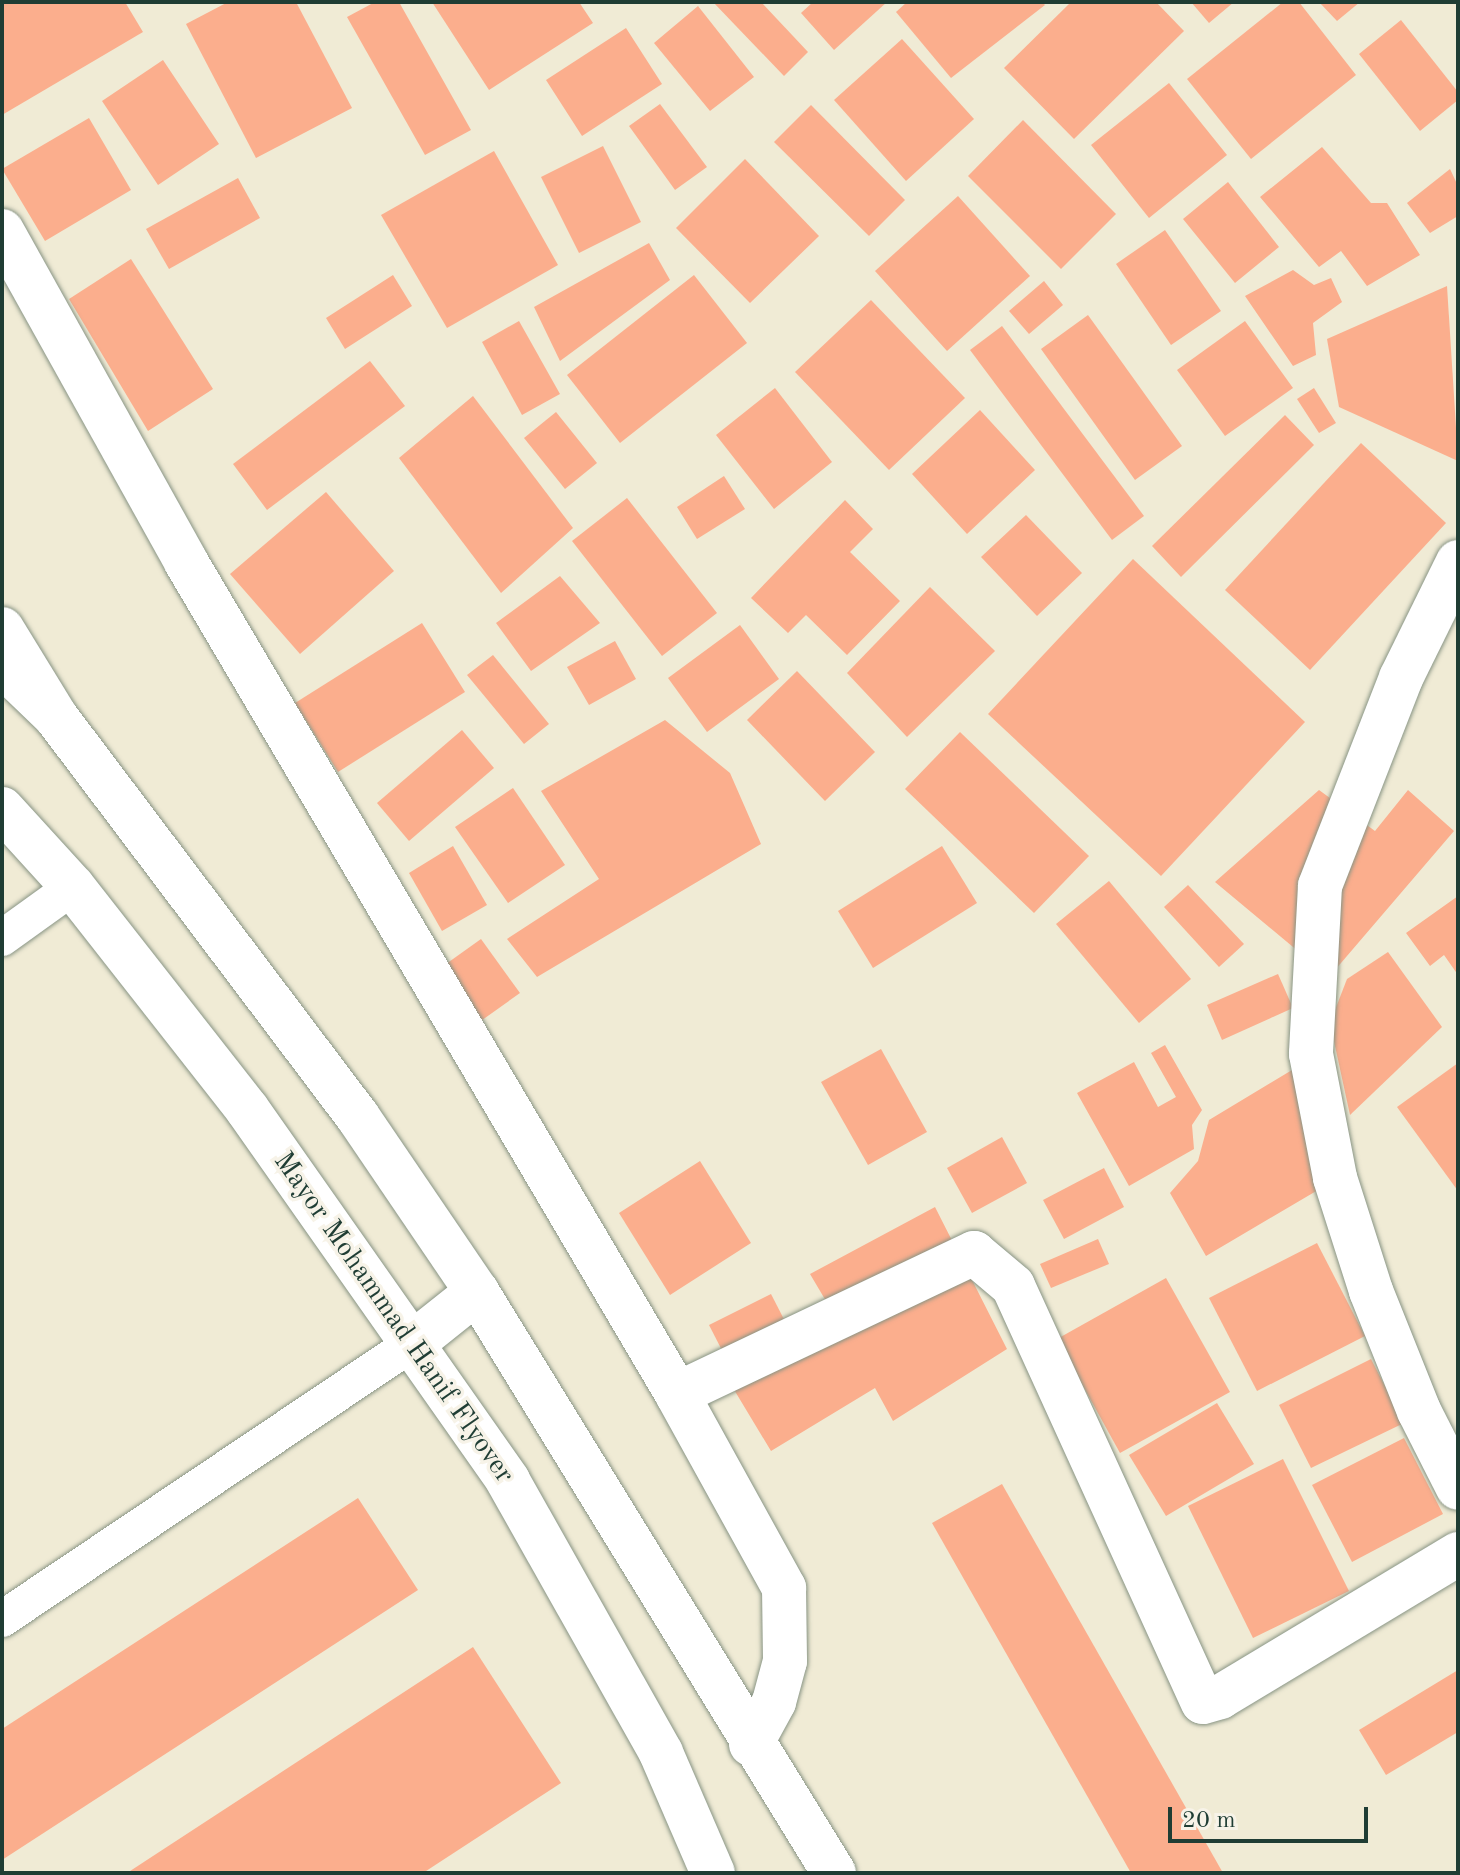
<!DOCTYPE html>
<style>
body{margin:0}
#map{position:relative;width:1460px;height:1875px;overflow:hidden;background:#f0ebd5;font-family:"Old Standard TT",serif}
div>[style]{position:absolute}
[style*='--x']{left:calc(var(--x)*1px);top:calc(var(--y)*1px);width:calc(var(--w)*1px);rotate:calc(var(--a)*1deg)}
.building>*{inset:0;background:#fbae8d}
.roads{filter:drop-shadow(0 0 2px #889484) drop-shadow(0 0 2px #889484)}
.lane>*{height:36px;margin:-18px;padding:0 18px;transform-origin:18px;border-radius:18px;background:#fff}
.street>*{height:44px;margin:-22px;padding:0 22px;transform-origin:22px;border-radius:22px;background:#fff}
.primary>*{height:44px;margin:-22px;padding:0 22px;transform-origin:22px;border-radius:22px;background:#fff}
.highway>*{height:44px;margin:-22px;padding:0 22px;transform-origin:22px;border-radius:22px;background:#fff}
span{translate:-50% -50%;white-space:nowrap;text-align:center;line-height:1.15;-webkit-text-stroke:7px #f7f3e8;paint-order:stroke}
.street-label{font-size:28px;color:#1f3d34}
.frame{position:absolute;inset:0;border:4px solid #1f3d34;pointer-events:none}
.scale{position:absolute;left:1168px;top:1807px;width:200px;height:36px;box-sizing:border-box;border:4px solid #1f3d34;border-top:0;padding-left:10px;font-size:24px;line-height:28px;white-space:nowrap;color:#1f3d34;-webkit-text-stroke:6px #f7f3e8;paint-order:stroke}
</style>
<div id="map">
<div class="building">
<i style="clip-path:polygon(2px 2px,125px 2px,143px 32px,2px 115px)"></i>
<i style="clip-path:polygon(228px 2px,296px 2px,352px 108px,256px 158px,186px 24px)"></i>
<i style="clip-path:polygon(375px 2px,399px 2px,471px 130px,425px 155px,347px 17px)"></i>
<i style="clip-path:polygon(432px 2px,579px 2px,593px 23px,489px 90px)"></i>
<i style="clip-path:polygon(713px 2px,761px 2px,808px 52px,784px 76px)"></i>
<i style="clip-path:polygon(813px 2px,887px 2px,834px 50px,801px 13px)"></i>
<i style="clip-path:polygon(907px 2px,1042px 2px,1045px 5px,951px 78px,896px 12px)"></i>
<i style="clip-path:polygon(1071px 2px,1156px 2px,1184px 31px,1074px 139px,1004px 68px)"></i>
<i style="clip-path:polygon(1191px 2px,1234px 2px,1209px 23px)"></i>
<i style="clip-path:polygon(1283px 2px,1299px 2px,1356px 75px,1251px 159px,1187px 79px)"></i>
<i style="clip-path:polygon(1319px 2px,1360px 2px,1337px 21px)"></i>
<i style="clip-path:polygon(698px 6px,754px 77px,710px 111px,654px 43px)"></i>
<i style="clip-path:polygon(1401px 20px,1458px 92px,1458px 100px,1420px 131px,1359px 54px)"></i>
<i style="clip-path:polygon(626px 28px,662px 84px,582px 136px,546px 80px)"></i>
<i style="clip-path:polygon(902px 39px,974px 119px,906px 181px,834px 100px)"></i>
<i style="clip-path:polygon(163px 60px,219px 144px,158px 185px,102px 101px)"></i>
<i style="clip-path:polygon(1169px 83px,1227px 155px,1149px 218px,1091px 145px)"></i>
<i style="clip-path:polygon(660px 104px,707px 167px,675px 190px,629px 126px)"></i>
<i style="clip-path:polygon(811px 105px,905px 200px,869px 236px,774px 142px)"></i>
<i style="clip-path:polygon(89px 118px,131px 190px,45px 241px,2px 169px)"></i>
<i style="clip-path:polygon(1023px 120px,1116px 214px,1061px 269px,968px 176px)"></i>
<i style="clip-path:polygon(603px 146px,641px 222px,579px 253px,541px 177px)"></i>
<i style="clip-path:polygon(1322px 147px,1371px 203px,1387px 203px,1420px 255px,1367px 286px,1341px 251px,1319px 267px,1260px 197px)"></i>
<i style="clip-path:polygon(494px 151px,558px 265px,447px 328px,381px 215px)"></i>
<i style="clip-path:polygon(745px 159px,819px 236px,750px 303px,676px 228px)"></i>
<i style="clip-path:polygon(1450px 169px,1458px 186px,1458px 216px,1430px 233px,1407px 203px)"></i>
<i style="clip-path:polygon(238px 178px,260px 218px,169px 269px,146px 229px)"></i>
<i style="clip-path:polygon(1228px 182px,1279px 247px,1235px 283px,1183px 219px)"></i>
<i style="clip-path:polygon(958px 196px,1030px 276px,947px 351px,875px 271px)"></i>
<i style="clip-path:polygon(1165px 230px,1221px 311px,1171px 345px,1116px 264px)"></i>
<i style="clip-path:polygon(649px 243px,670px 280px,560px 361px,534px 307px)"></i>
<i style="clip-path:polygon(131px 259px,213px 389px,148px 431px,69px 299px)"></i>
<i style="clip-path:polygon(1293px 270px,1314px 285px,1331px 278px,1342px 302px,1313px 323px,1316px 355px,1293px 366px,1245px 296px)"></i>
<i style="clip-path:polygon(393px 275px,412px 306px,345px 349px,326px 318px)"></i>
<i style="clip-path:polygon(694px 275px,747px 343px,620px 443px,567px 375px)"></i>
<i style="clip-path:polygon(1044px 281px,1063px 305px,1029px 334px,1009px 311px)"></i>
<i style="clip-path:polygon(1447px 286px,1458px 459px,1458px 461px,1339px 407px,1327px 339px)"></i>
<i style="clip-path:polygon(871px 300px,965px 398px,889px 470px,795px 372px)"></i>
<i style="clip-path:polygon(1088px 315px,1182px 446px,1135px 480px,1041px 349px)"></i>
<i style="clip-path:polygon(519px 321px,560px 394px,522px 415px,482px 342px)"></i>
<i style="clip-path:polygon(1245px 321px,1293px 388px,1225px 436px,1177px 370px)"></i>
<i style="clip-path:polygon(1002px 326px,1144px 516px,1112px 540px,970px 350px)"></i>
<i style="clip-path:polygon(370px 361px,405px 406px,267px 510px,233px 464px)"></i>
<i style="clip-path:polygon(775px 388px,832px 462px,774px 509px,716px 435px)"></i>
<i style="clip-path:polygon(1314px 388px,1336px 423px,1319px 433px,1297px 399px)"></i>
<i style="clip-path:polygon(473px 396px,573px 528px,501px 593px,399px 458px)"></i>
<i style="clip-path:polygon(980px 410px,1035px 470px,967px 534px,912px 474px)"></i>
<i style="clip-path:polygon(556px 412px,597px 463px,565px 489px,524px 438px)"></i>
<i style="clip-path:polygon(1285px 415px,1314px 445px,1181px 577px,1152px 546px)"></i>
<i style="clip-path:polygon(1361px 443px,1446px 523px,1310px 670px,1225px 590px)"></i>
<i style="clip-path:polygon(724px 476px,745px 509px,697px 539px,677px 507px)"></i>
<i style="clip-path:polygon(326px 492px,394px 571px,300px 654px,230px 574px)"></i>
<i style="clip-path:polygon(627px 498px,717px 613px,662px 656px,572px 541px)"></i>
<i style="clip-path:polygon(845px 500px,873px 529px,850px 552px,900px 601px,847px 655px,806px 615px,788px 633px,751px 598px)"></i>
<i style="clip-path:polygon(1026px 515px,1082px 573px,1037px 616px,981px 557px)"></i>
<i style="clip-path:polygon(1133px 559px,1305px 722px,1161px 876px,988px 714px)"></i>
<i style="clip-path:polygon(560px 576px,600px 623px,531px 671px,496px 623px)"></i>
<i style="clip-path:polygon(930px 587px,995px 651px,907px 737px,847px 673px)"></i>
<i style="clip-path:polygon(422px 623px,465px 692px,338px 772px,295px 703px)"></i>
<i style="clip-path:polygon(740px 625px,779px 679px,707px 732px,668px 678px)"></i>
<i style="clip-path:polygon(615px 641px,636px 679px,589px 705px,567px 667px)"></i>
<i style="clip-path:polygon(493px 655px,549px 724px,524px 744px,467px 675px)"></i>
<i style="clip-path:polygon(797px 671px,875px 752px,825px 801px,747px 720px)"></i>
<i style="clip-path:polygon(665px 720px,730px 773px,761px 844px,537px 977px,507px 939px,599px 879px,541px 791px)"></i>
<i style="clip-path:polygon(462px 730px,494px 768px,409px 841px,377px 803px)"></i>
<i style="clip-path:polygon(960px 732px,1089px 856px,1034px 913px,905px 789px)"></i>
<i style="clip-path:polygon(513px 788px,565px 865px,508px 903px,455px 827px)"></i>
<i style="clip-path:polygon(1319px 790px,1375px 831px,1408px 790px,1454px 831px,1329px 977px,1215px 882px)"></i>
<i style="clip-path:polygon(453px 846px,487px 905px,442px 931px,409px 873px)"></i>
<i style="clip-path:polygon(942px 846px,977px 903px,873px 968px,838px 911px)"></i>
<i style="clip-path:polygon(1109px 881px,1191px 979px,1139px 1023px,1056px 924px)"></i>
<i style="clip-path:polygon(1188px 885px,1244px 944px,1219px 967px,1164px 907px)"></i>
<i style="clip-path:polygon(1458px 896px,1458px 975px,1444px 955px,1430px 966px,1406px 933px)"></i>
<i style="clip-path:polygon(481px 939px,520px 993px,478px 1023px,439px 969px)"></i>
<i style="clip-path:polygon(1388px 952px,1442px 1027px,1350px 1115px,1330px 1023px,1347px 979px)"></i>
<i style="clip-path:polygon(1278px 974px,1293px 1008px,1222px 1040px,1207px 1005px)"></i>
<i style="clip-path:polygon(1165px 1045px,1202px 1110px,1192px 1125px,1194px 1149px,1129px 1186px,1077px 1093px,1134px 1062px,1158px 1107px,1176px 1097px,1151px 1053px)"></i>
<i style="clip-path:polygon(881px 1049px,927px 1132px,868px 1165px,821px 1082px)"></i>
<i style="clip-path:polygon(1458px 1063px,1458px 1191px,1397px 1107px)"></i>
<i style="clip-path:polygon(1292px 1070px,1318px 1190px,1206px 1256px,1170px 1193px,1198px 1161px,1209px 1120px)"></i>
<i style="clip-path:polygon(1002px 1137px,1027px 1183px,972px 1213px,947px 1168px)"></i>
<i style="clip-path:polygon(700px 1161px,751px 1243px,670px 1295px,619px 1213px)"></i>
<i style="clip-path:polygon(1104px 1168px,1124px 1207px,1064px 1239px,1043px 1200px)"></i>
<i style="clip-path:polygon(935px 1207px,1007px 1349px,893px 1421px,875px 1388px,771px 1451px,733px 1388px,839px 1323px,810px 1274px)"></i>
<i style="clip-path:polygon(1098px 1239px,1109px 1264px,1051px 1288px,1040px 1264px)"></i>
<i style="clip-path:polygon(1317px 1243px,1365px 1336px,1257px 1391px,1209px 1298px)"></i>
<i style="clip-path:polygon(1166px 1278px,1230px 1392px,1120px 1453px,1057px 1339px)"></i>
<i style="clip-path:polygon(771px 1294px,790px 1331px,728px 1362px,709px 1325px)"></i>
<i style="clip-path:polygon(1371px 1359px,1404px 1423px,1311px 1468px,1279px 1405px)"></i>
<i style="clip-path:polygon(1217px 1403px,1254px 1464px,1166px 1516px,1129px 1455px)"></i>
<i style="clip-path:polygon(1404px 1438px,1443px 1514px,1352px 1562px,1312px 1485px)"></i>
<i style="clip-path:polygon(1283px 1459px,1349px 1591px,1253px 1638px,1188px 1506px)"></i>
<i style="clip-path:polygon(1002px 1484px,1223px 1873px,1131px 1873px,932px 1523px)"></i>
<i style="clip-path:polygon(358px 1498px,418px 1590px,2px 1860px,2px 1729px)"></i>
<i style="clip-path:polygon(473px 1647px,561px 1783px,423px 1873px,127px 1873px)"></i>
<i style="clip-path:polygon(1458px 1670px,1458px 1732px,1386px 1775px,1359px 1730px)"></i>
</div>
<div class="roads">
<div class="lane">
<i style="--x:2;--y:938;--w:87;--a:-35.7"></i>
<i style="--x:2;--y:1619;--w:495;--a:-33.9"></i>
</div>
<div class="street">
<i style="--x:2;--y:231;--w:379;--a:60.9"></i>
<i style="--x:186;--y:562;--w:966;--a:59.45"></i>
<i style="--x:677;--y:1394;--w:222;--a:61.1"></i>
<i style="--x:784;--y:1588;--w:73;--a:89.2"></i>
<i style="--x:785;--y:1661;--w:42;--a:105"></i>
<i style="--x:774;--y:1702;--w:48;--a:118.7"></i>
<i style="--x:1458;--y:562;--w:129;--a:116.2"></i>
<i style="--x:1401;--y:678;--w:223;--a:111.3"></i>
<i style="--x:1320;--y:886;--w:168;--a:93.1"></i>
<i style="--x:1311;--y:1054;--w:126;--a:79"></i>
<i style="--x:1335;--y:1178;--w:119;--a:72.3"></i>
<i style="--x:1371;--y:1291;--w:129;--a:68.2"></i>
<i style="--x:1419;--y:1411;--w:86;--a:63.1"></i>
<i style="--x:677;--y:1394;--w:329;--a:-25.4"></i>
<i style="--x:974;--y:1253;--w:51;--a:40.2"></i>
<i style="--x:1013;--y:1286;--w:457;--a:65.5"></i>
<i style="--x:1203;--y:1702;--w:18;--a:-16"></i>
<i style="--x:1220;--y:1697;--w:278;--a:-31"></i>
</div>
<div class="primary">
<i style="--x:2;--y:629;--w:103;--a:58.5"></i>
<i style="--x:56;--y:717;--w:501;--a:52.95"></i>
<i style="--x:358;--y:1117;--w:212;--a:55.8"></i>
<i style="--x:477;--y:1292;--w:682;--a:58.43"></i>
</div>
<div class="highway">
<i style="--x:2;--y:665;--w:75;--a:43.9"></i>
<i style="--x:2;--y:809;--w:105;--a:47.7"></i>
<i style="--x:73;--y:887;--w:282;--a:51.9"></i>
<i style="--x:247;--y:1109;--w:454;--a:54.9"></i>
<i style="--x:508;--y:1481;--w:312;--a:60.6"></i>
<i style="--x:661;--y:1753;--w:131;--a:66.6"></i>
<i style="--x:413;--y:1343;--w:82;--a:-38.6"></i>
</div>
</div>
<div class="street-label">
<span style="left:393px;top:1318px;rotate:55deg">Mayor Mohammad Hanif Flyover</span>
</div>
<div class="frame"></div>
<div class="scale">20 m</div>
</div>
